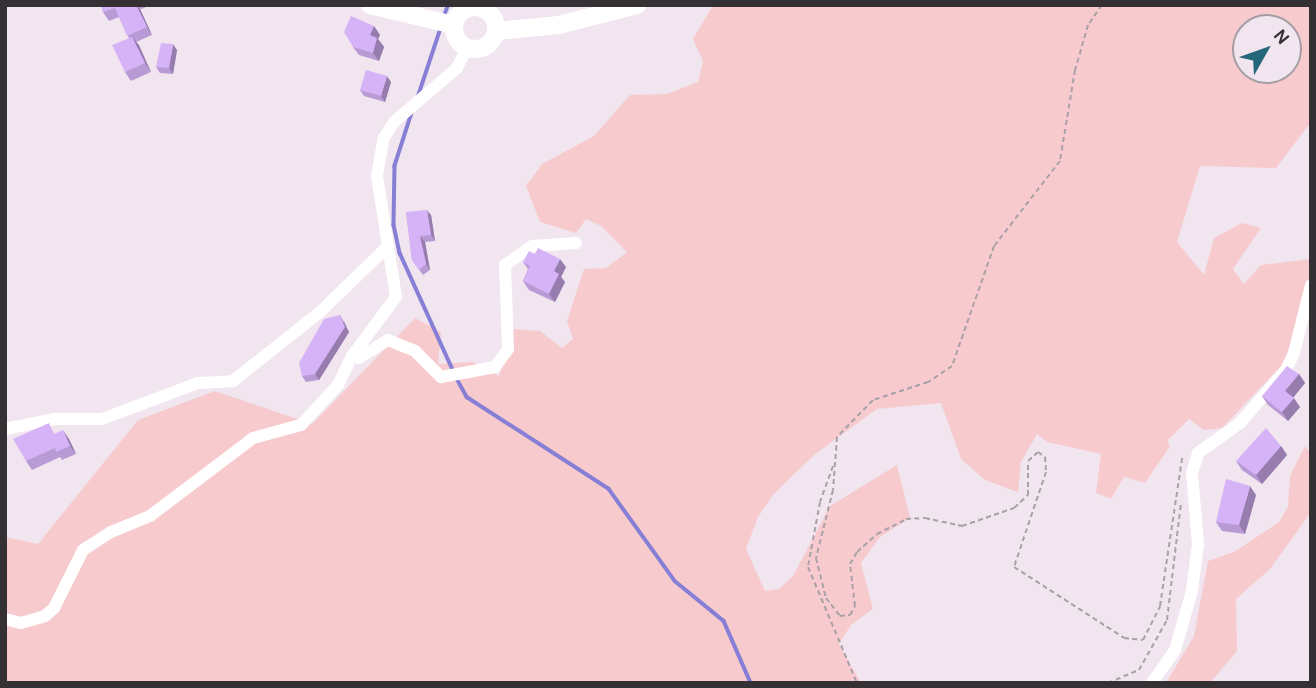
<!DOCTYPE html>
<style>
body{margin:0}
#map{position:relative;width:1316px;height:688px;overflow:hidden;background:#f1e5ef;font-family:Karla,sans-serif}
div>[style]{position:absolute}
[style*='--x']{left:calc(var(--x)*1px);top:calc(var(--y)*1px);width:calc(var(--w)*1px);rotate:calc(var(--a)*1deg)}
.green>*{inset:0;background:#f7cbce}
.stream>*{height:3.5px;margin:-1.75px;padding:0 1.75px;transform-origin:1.75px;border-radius:1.75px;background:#867fd5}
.path>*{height:2px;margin-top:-1px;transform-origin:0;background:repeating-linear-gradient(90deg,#aaa1a8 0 5px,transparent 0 8.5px)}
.street>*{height:12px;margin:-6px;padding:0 6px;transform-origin:6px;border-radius:6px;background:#fff}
.secondary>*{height:18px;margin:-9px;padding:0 9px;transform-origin:9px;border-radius:9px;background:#fff}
.secondary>.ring{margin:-9px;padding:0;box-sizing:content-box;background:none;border:18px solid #fff;border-radius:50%}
.wall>*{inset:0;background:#b89ad4}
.shaded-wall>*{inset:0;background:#967dad}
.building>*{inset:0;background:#d6b3f7}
span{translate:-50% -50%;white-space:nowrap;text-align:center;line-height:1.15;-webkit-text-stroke:5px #f1e5ef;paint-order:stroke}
.frame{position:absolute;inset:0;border:7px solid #343034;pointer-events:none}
.north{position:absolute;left:1232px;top:14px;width:70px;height:70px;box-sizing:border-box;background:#f1e5ef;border:2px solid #a59da4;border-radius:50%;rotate:50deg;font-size:19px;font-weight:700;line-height:28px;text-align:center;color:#343034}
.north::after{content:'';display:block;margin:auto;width:24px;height:32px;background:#25677a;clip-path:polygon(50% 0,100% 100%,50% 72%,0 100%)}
</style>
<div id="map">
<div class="green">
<i style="clip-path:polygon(evenodd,713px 5px,1311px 5px,1311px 122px,1276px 168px,1200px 166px,1177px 242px,1204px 275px,1214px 238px,1242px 223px,1261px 228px,1233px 269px,1244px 284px,1261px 265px,1311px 259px,1311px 305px,1302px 344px,1222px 428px,1204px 430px,1189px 419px,1167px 441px,1170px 446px,1145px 483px,1124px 477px,1111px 499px,1096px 493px,1101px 454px,1047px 442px,1037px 434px,1021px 462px,1018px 492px,985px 480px,961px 459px,941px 403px,877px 409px,814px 455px,773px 495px,758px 517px,746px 549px,765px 591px,779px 589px,793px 576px,830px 506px,897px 465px,910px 518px,880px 537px,861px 563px,873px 609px,851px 625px,839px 644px,861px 683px,5px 683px,5px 537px,38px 544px,138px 420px,215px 391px,312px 424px,415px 318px,441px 332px,438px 364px,473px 362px,499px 376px,514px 329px,540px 331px,562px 348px,573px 339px,567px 321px,584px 269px,606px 268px,627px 252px,601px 226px,586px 219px,576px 233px,540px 222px,526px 186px,542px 164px,594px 136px,630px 95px,667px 94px,698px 82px,703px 61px,693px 39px,713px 5px,1246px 28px,1288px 28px,1288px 70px,1246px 70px,1246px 28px)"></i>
<i style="clip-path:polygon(1305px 446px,1311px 454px,1311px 512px,1270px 569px,1236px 599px,1237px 651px,1210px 683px,1166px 683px,1194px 636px,1208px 561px,1234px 552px,1279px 522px,1288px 507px,1290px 476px)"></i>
</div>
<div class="stream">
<i style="--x:444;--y:16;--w:12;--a:-70"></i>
<i style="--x:418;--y:96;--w:73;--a:-71.6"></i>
<i style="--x:412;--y:113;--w:56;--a:107.8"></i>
<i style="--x:395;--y:166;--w:59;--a:91"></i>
<i style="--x:394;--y:225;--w:29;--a:78"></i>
<i style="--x:400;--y:253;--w:128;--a:65.6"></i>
<i style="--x:456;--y:377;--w:23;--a:61"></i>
<i style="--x:467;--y:397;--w:169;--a:32.9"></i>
<i style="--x:609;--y:489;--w:113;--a:54.3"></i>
<i style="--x:675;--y:581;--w:63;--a:39.2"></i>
<i style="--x:724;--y:621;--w:68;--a:66.5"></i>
</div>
<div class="path">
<i style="--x:1102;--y:5;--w:24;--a:125"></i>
<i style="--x:1088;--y:25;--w:47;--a:106.1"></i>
<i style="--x:1075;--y:70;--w:92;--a:99.4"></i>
<i style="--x:1060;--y:161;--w:108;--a:127.8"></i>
<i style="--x:994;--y:246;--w:127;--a:109.3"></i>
<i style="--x:952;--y:366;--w:29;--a:146"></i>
<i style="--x:928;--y:382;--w:58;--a:161.9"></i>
<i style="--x:873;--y:400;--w:52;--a:134.2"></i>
<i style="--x:837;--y:437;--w:53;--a:94.3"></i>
<i style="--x:833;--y:490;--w:70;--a:104"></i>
<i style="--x:816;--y:558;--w:41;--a:76"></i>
<i style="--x:826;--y:598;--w:23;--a:52"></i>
<i style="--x:840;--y:616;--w:10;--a:-6"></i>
<i style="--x:850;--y:615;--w:10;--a:-61"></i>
<i style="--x:855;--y:606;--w:42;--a:-96.8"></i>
<i style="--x:850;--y:564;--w:14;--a:-60"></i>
<i style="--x:857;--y:552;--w:27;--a:-42"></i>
<i style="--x:877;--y:534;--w:33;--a:-27"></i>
<i style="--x:906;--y:519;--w:19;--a:-3"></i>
<i style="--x:925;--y:518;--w:38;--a:12"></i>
<i style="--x:962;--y:526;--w:55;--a:-19.1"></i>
<i style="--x:1014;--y:508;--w:19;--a:-43"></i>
<i style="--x:1028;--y:495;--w:34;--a:-90"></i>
<i style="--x:1028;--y:461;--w:13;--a:-42"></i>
<i style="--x:1038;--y:452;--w:9;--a:36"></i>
<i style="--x:1045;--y:457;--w:15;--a:86"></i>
<i style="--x:1046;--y:472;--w:100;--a:108.6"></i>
<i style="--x:1014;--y:567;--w:131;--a:32.8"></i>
<i style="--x:1124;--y:638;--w:19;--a:6"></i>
<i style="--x:1143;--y:640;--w:38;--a:-63"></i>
<i style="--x:1160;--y:606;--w:150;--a:-81.5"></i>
<i style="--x:833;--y:466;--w:38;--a:110"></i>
<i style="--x:820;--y:502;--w:66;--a:100.5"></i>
<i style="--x:808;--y:567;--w:126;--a:67.1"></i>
<i style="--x:1108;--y:683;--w:34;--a:-23"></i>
<i style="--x:1139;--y:670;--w:57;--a:-60.8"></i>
<i style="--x:1167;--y:620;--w:118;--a:-83.2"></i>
</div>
<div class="street">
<i style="--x:480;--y:8;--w:3;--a:-72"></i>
<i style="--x:353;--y:357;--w:6;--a:9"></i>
<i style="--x:359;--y:358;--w:34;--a:-32"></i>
<i style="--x:388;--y:340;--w:29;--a:22"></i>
<i style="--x:415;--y:351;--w:37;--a:45"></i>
<i style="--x:441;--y:377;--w:55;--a:-10.5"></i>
<i style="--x:495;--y:367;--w:22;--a:-54"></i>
<i style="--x:508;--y:349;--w:84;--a:-92"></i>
<i style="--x:505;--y:265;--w:33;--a:-35"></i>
<i style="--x:532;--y:246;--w:44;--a:-3.9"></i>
<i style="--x:5;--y:429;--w:51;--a:-11.3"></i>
<i style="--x:55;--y:419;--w:47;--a:0"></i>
<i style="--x:102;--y:419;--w:103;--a:-20.6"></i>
<i style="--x:198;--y:383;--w:35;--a:-3"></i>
<i style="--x:233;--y:381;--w:111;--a:-38.4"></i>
<i style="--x:320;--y:312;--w:95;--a:-44.1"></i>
<i style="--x:5;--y:619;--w:16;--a:14"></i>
<i style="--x:21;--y:623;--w:25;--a:-16"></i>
<i style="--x:45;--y:616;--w:12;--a:-42"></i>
<i style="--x:54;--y:608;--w:65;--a:-63.4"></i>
<i style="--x:83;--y:550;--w:33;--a:-33"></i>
<i style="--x:111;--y:532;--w:42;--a:-22.3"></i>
<i style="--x:150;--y:516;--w:129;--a:-37.1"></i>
<i style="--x:253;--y:438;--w:50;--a:-15.2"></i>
<i style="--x:301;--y:425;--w:54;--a:-47.2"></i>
<i style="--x:338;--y:385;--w:32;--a:-64"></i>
<i style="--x:352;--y:356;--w:74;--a:-53.3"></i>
<i style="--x:396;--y:297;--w:122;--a:-98.9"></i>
<i style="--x:377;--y:176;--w:39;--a:-80"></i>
<i style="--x:384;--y:138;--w:19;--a:-58"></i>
<i style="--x:394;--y:122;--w:83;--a:-40.6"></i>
<i style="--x:457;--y:68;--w:22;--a:-63"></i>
<i style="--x:1152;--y:683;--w:40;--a:-55.1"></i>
<i style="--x:1175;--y:650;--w:61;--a:-73.9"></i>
<i style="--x:1192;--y:591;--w:47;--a:-82.7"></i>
<i style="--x:1198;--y:544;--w:71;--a:-94.8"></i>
<i style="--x:1192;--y:473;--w:21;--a:-73"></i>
<i style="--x:1198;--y:453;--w:52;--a:-35.5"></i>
<i style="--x:1240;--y:423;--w:70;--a:-49"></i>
<i style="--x:1286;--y:370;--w:19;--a:-65"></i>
<i style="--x:1294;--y:353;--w:70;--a:-76"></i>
</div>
<div class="secondary">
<i style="--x:370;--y:5;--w:86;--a:13.4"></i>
<i class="ring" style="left:454px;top:7px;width:24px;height:24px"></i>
<i style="--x:496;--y:31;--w:63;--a:-5.4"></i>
<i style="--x:559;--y:25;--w:81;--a:-14.4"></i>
</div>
<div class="wall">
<i style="clip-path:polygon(101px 5px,144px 5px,145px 8px,140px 9px,152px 35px,136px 42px,151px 72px,131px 81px,125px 72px,129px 38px,119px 17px,109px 21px,103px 12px)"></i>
<i style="clip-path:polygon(374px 26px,380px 35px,378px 39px,384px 47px,379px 61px,359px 55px,353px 47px)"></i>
<i style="clip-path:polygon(177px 50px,173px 74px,160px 73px,156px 67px)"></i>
<i style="clip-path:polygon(391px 82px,385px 102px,364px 96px,360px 90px)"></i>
<i style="clip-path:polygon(406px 212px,431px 215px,435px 241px,425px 242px,430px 270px,423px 275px,412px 260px)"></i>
<i style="clip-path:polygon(523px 262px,566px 267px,561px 277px,565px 282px,555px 302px,529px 290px,523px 281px,528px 269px)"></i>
<i style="clip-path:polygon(344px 321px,349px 332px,319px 380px,306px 382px,302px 376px)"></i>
<i style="clip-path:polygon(1299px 374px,1305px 383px,1293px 398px,1300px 407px,1288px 421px,1268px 405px,1262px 396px)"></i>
<i style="clip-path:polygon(56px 433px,69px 439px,76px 454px,62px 460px,60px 457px,32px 470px,26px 461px)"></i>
<i style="clip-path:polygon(1281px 446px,1287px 455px,1262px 484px,1242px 470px,1236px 461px)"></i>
<i style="clip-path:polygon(1256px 495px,1245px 534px,1222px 531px,1216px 522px)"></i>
</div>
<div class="shaded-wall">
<i style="clip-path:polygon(136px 5px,140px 9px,152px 35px,147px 27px)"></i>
<i style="clip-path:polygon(374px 26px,380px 35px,378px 39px,384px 47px,379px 61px,373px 53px,370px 35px)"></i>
<i style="clip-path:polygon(132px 37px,139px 45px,151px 72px,145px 63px)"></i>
<i style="clip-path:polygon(173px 44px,177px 50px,173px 74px,169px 68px)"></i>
<i style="clip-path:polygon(387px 76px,391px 82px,385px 102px,381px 96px)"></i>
<i style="clip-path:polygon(427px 210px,431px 215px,435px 241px,431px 235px)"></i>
<i style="clip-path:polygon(420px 236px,425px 242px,430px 270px,426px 264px)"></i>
<i style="clip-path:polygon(560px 259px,566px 267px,561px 277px,565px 282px,555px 302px,549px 294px,554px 271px)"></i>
<i style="clip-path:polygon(340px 315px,349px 332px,319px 380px,315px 374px)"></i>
<i style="clip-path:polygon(1299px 374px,1305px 383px,1291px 400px,1285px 391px)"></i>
<i style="clip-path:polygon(1294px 398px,1300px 407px,1288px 421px,1282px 412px)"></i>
<i style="clip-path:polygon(63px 430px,69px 439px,76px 454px,70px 446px)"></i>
<i style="clip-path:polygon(1281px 446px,1287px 455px,1262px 484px,1256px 475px)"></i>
<i style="clip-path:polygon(1250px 486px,1256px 495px,1245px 534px,1239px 525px)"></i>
</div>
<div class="building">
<i style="clip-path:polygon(101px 5px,136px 5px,147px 27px,127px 36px,115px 8px,103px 12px)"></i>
<i style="clip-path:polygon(351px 16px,374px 26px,370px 35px,377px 38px,373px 53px,353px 47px,344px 32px)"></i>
<i style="clip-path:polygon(132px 37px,145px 63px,125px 72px,112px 45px)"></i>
<i style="clip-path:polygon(161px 43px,173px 44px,169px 68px,156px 67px)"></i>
<i style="clip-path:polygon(366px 70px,387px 76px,381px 96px,360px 90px)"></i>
<i style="clip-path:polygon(427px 210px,431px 235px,420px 236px,426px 264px,419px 270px,412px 260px,406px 212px)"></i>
<i style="clip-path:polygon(538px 248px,560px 259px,554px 271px,559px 274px,549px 294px,523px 281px,530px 266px,523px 262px,529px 251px,535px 254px)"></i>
<i style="clip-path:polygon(340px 315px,345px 327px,315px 374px,302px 376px,299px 363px,324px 319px)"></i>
<i style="clip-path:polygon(1287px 366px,1299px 374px,1285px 391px,1294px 398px,1282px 412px,1262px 396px)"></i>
<i style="clip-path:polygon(49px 423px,54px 434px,63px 430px,70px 446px,56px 452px,55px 448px,26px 461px,13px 439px)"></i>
<i style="clip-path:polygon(1266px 428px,1281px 446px,1256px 475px,1236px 461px)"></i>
<i style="clip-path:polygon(1226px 479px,1250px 486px,1239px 525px,1216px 522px)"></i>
</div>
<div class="frame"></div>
<div class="north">N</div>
</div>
